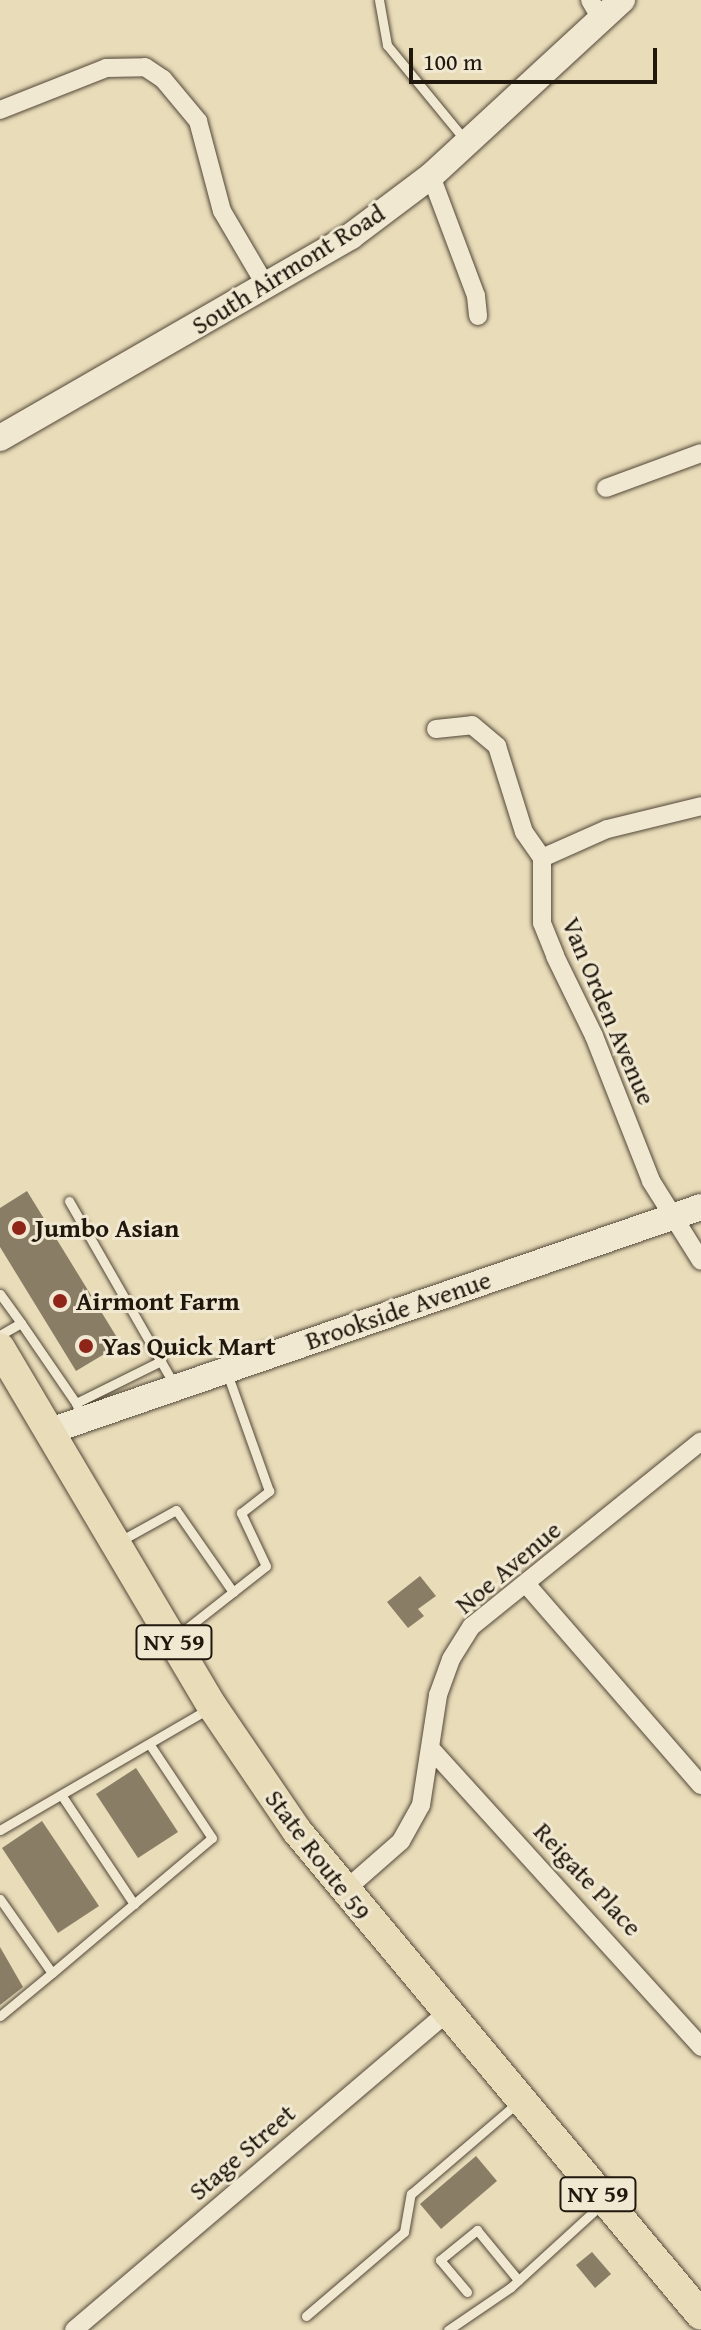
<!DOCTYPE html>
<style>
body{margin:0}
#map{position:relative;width:701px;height:2330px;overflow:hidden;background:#e9dcb9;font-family:"Gentium Book Plus",serif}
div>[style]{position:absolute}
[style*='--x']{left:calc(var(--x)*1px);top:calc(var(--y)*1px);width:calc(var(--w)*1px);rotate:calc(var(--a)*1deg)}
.building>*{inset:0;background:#897d66}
.roads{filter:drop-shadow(0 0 2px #524838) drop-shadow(0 0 2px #524838)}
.lane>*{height:9px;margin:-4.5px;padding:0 4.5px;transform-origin:4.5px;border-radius:4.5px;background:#f1e8d2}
.street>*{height:18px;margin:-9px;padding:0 9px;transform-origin:9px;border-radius:9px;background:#f1e8d2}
.secondary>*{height:26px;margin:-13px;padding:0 13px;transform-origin:13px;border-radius:13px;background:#f1e8d2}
.primary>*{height:30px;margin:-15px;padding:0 15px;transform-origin:15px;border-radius:15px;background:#e9dcb9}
.dots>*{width:22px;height:22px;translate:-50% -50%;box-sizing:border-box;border:4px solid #f1e8d2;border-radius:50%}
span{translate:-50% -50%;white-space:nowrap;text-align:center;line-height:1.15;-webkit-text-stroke:6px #f1e8d2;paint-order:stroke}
.shield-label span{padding:2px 6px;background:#f1e8d2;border:2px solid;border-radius:6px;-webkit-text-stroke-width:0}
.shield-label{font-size:24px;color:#20170d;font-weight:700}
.street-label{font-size:26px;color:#20170d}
.poi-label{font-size:26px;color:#20170d;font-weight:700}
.left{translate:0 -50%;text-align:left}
.scale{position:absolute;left:409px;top:48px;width:248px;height:36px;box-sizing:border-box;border:4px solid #20170d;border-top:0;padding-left:10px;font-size:24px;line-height:28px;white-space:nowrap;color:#20170d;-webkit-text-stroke:6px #f1e8d2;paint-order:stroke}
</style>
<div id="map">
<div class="building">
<i style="clip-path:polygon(27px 1191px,121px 1344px,76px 1371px,0 1247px,0 1208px)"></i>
<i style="clip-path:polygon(420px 1576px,436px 1596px,418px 1609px,424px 1616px,408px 1628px,387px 1602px)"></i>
<i style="clip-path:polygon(136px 1768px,178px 1832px,138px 1858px,96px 1794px)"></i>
<i style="clip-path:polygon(42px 1821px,99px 1906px,58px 1933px,2px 1848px)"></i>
<i style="clip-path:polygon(0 1947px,23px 1987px,0 2005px)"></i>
<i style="clip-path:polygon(476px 2156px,497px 2181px,441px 2229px,420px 2204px)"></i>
<i style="clip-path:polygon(592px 2252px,611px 2274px,595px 2288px,576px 2265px)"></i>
</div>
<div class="roads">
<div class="lane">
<i style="--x:379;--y:0;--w:46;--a:79.9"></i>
<i style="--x:387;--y:45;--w:123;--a:50.6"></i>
<i style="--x:69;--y:1201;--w:211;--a:60.2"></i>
<i style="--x:0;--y:1294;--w:36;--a:54"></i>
<i style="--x:0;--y:1335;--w:24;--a:-30"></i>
<i style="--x:21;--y:1323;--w:97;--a:55.5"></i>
<i style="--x:78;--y:1408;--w:5;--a:-112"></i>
<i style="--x:76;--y:1403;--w:95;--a:-26.3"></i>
<i style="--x:120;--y:1541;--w:64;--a:-29"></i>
<i style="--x:176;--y:1510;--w:100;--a:55.2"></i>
<i style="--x:177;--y:1636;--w:113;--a:-38.2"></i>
<i style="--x:266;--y:1566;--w:59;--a:-115.3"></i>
<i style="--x:241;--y:1513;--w:36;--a:-38"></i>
<i style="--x:269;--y:1491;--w:125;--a:-109.6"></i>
<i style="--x:62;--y:1796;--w:130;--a:56.3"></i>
<i style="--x:0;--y:1830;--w:243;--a:-30.2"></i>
<i style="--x:0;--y:1899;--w:90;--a:54.9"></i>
<i style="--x:52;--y:1973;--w:209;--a:-40.2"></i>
<i style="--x:212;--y:1838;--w:112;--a:-123.7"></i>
<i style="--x:0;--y:2016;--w:67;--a:-39.6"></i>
<i style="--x:467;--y:2292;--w:42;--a:-130.2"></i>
<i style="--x:440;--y:2260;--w:48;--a:-39"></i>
<i style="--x:477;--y:2230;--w:65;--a:50.6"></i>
<i style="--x:306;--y:2316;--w:129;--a:-40.6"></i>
<i style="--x:404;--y:2232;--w:39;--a:-80"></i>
<i style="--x:411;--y:2194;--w:140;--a:-40.6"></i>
<i style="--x:448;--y:2330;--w:76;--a:-34.3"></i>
<i style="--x:511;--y:2287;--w:123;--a:-42.4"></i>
</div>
<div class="street">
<i style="--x:590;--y:0;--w:22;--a:60"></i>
<i style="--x:0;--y:110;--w:114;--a:-21.6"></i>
<i style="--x:106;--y:68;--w:39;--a:-1"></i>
<i style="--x:145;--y:67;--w:22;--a:34"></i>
<i style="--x:163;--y:79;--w:55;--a:50.2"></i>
<i style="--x:198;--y:121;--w:93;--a:75.1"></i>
<i style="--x:222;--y:211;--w:87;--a:59.6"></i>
<i style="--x:431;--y:176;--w:128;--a:69.4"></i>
<i style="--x:476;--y:296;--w:20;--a:84"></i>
<i style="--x:606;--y:488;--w:101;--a:-20.2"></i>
<i style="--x:436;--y:729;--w:36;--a:-6"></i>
<i style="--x:472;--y:725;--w:33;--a:40"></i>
<i style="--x:497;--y:746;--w:90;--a:72.6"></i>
<i style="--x:524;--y:832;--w:32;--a:55"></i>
<i style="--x:542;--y:858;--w:65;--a:90"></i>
<i style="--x:542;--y:923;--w:35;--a:68"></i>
<i style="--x:555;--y:956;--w:89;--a:64"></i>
<i style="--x:594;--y:1036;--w:156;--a:68.5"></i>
<i style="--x:651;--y:1181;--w:94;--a:58"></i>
<i style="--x:542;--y:858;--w:71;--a:-24"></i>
<i style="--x:607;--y:829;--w:97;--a:-13.7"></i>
<i style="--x:527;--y:1585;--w:265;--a:49"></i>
<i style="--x:432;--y:1750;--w:401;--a:47.8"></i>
<i style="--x:343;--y:1892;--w:77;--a:-41.3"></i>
<i style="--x:401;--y:1841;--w:41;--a:-60.9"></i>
<i style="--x:421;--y:1805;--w:111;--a:-81.2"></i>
<i style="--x:438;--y:1695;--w:38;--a:-70"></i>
<i style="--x:451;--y:1659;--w:39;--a:-58"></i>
<i style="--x:472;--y:1626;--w:294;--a:-38.9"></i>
<i style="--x:74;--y:2330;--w:487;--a:-40.4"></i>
</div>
<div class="secondary">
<i style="--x:0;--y:438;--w:405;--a:-29.9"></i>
<i style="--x:351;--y:236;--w:100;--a:-36.9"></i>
<i style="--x:431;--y:176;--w:260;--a:-42.7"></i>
<i style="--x:50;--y:1431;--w:688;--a:-18.99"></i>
</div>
<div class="primary">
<i style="--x:0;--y:1348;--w:416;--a:59.4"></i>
<i style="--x:212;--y:1706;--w:151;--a:55.8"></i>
<i style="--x:297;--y:1831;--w:630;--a:50.15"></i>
</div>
</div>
<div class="dots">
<i style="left:19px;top:1228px;background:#8f2418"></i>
<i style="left:60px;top:1301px;background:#8f2418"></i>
<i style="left:86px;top:1346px;background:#8f2418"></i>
</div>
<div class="shield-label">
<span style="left:174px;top:1642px">NY 59</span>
<span style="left:598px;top:2194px">NY 59</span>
</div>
<div class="street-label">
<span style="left:288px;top:269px;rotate:-32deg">South Airmont Road</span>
<span style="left:609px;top:1011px;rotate:67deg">Van Orden Avenue</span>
<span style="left:398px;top:1310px;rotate:-19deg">Brookside Avenue</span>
<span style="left:508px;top:1567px;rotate:-40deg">Noe Avenue</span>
<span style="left:318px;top:1855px;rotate:53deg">State Route 59</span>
<span style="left:588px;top:1879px;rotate:47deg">Reigate Place</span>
<span style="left:242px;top:2152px;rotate:-41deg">Stage Street</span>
</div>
<div class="poi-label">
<span class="left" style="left:35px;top:1228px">Jumbo Asian</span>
<span class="left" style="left:76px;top:1301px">Airmont Farm</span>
<span class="left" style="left:102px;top:1346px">Yas Quick Mart</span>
</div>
<div class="scale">100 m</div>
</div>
